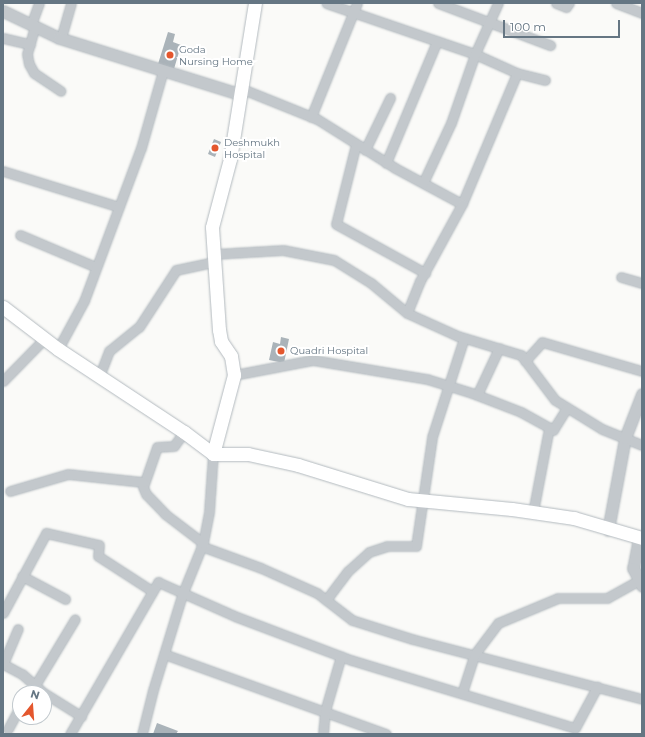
<!DOCTYPE html>
<style>
body{margin:0}
#map{position:relative;width:645px;height:737px;overflow:hidden;background:#fafaf8;font-family:Montserrat,sans-serif}
div>[style]{position:absolute}
[style*='--x']{left:calc(var(--x)*1px);top:calc(var(--y)*1px);width:calc(var(--w)*1px);rotate:calc(var(--a)*1deg)}
.building>*{inset:0;background:#aab3b9}
.roads{filter:drop-shadow(0 0 1px #b3babf) drop-shadow(0 0 1px #b3babf)}
.minor>*{height:9px;margin:-4.5px;padding:0 4.5px;transform-origin:4.5px;border-radius:4.5px;background:#c3c8cc}
.tertiary>*{height:11px;margin:-5.5px;padding:0 5.5px;transform-origin:5.5px;border-radius:5.5px;background:#c3c8cc}
.secondary>*{height:13px;margin:-6.5px;padding:0 6.5px;transform-origin:6.5px;border-radius:6.5px;background:#fff}
.dots>*{width:11px;height:11px;translate:-50% -50%;box-sizing:border-box;border:2px solid #fff;border-radius:50%}
span{translate:-50% -50%;white-space:nowrap;text-align:center;line-height:1.15;-webkit-text-stroke:4px #fff;paint-order:stroke}
.poi-label{font-size:10px;color:#657683}
.left{translate:0 -50%;text-align:left}
.frame{position:absolute;inset:0;border:4px solid #657683;pointer-events:none}
.north{position:absolute;left:12px;top:685px;width:40px;height:40px;box-sizing:border-box;background:#fff;border:1px solid #c1c8cd;border-radius:50%;rotate:17deg;font-size:11px;font-weight:700;line-height:16px;text-align:center;color:#657683}
.north::after{content:'';display:block;margin:auto;width:14px;height:18px;background:#e4572e;clip-path:polygon(50% 0,100% 100%,50% 72%,0 100%)}
.scale{position:absolute;left:503px;top:20px;width:117px;height:18px;box-sizing:border-box;border:2px solid #657683;border-top:0;padding-left:5px;font-size:12px;line-height:14px;white-space:nowrap;color:#657683;-webkit-text-stroke:3px #fff;paint-order:stroke}
</style>
<div id="map">
<div class="building">
<i style="clip-path:polygon(168px 32px,175px 34px,173px 42px,181px 45px,174px 69px,158px 64px)"></i>
<i style="clip-path:polygon(214px 139px,221px 142px,215px 157px,208px 154px)"></i>
<i style="clip-path:polygon(281px 337px,289px 339px,284px 363px,269px 360px,273px 342px,280px 344px)"></i>
<i style="clip-path:polygon(157px 723px,178px 731px,176px 734px,153px 734px)"></i>
</div>
<div class="roads">
<div class="minor">
<i style="--x:438;--y:3;--w:120;--a:20.6"></i>
<i style="--x:556;--y:3;--w:11;--a:22"></i>
<i style="--x:566;--y:7;--w:5;--a:-53"></i>
<i style="--x:616;--y:3;--w:28;--a:21"></i>
<i style="--x:31;--y:25;--w:23;--a:-70"></i>
<i style="--x:35;--y:26;--w:29;--a:106"></i>
<i style="--x:27;--y:54;--w:10;--a:79"></i>
<i style="--x:29;--y:64;--w:10;--a:61"></i>
<i style="--x:34;--y:73;--w:32;--a:34"></i>
<i style="--x:3;--y:38;--w:28;--a:13"></i>
<i style="--x:61;--y:38;--w:36;--a:-74"></i>
<i style="--x:517;--y:73;--w:29;--a:14"></i>
<i style="--x:240;--y:88;--w:83;--a:21.9"></i>
<i style="--x:317;--y:119;--w:92;--a:32.1"></i>
<i style="--x:395;--y:168;--w:76;--a:28.2"></i>
<i style="--x:462;--y:204;--w:142;--a:-67.2"></i>
<i style="--x:517;--y:73;--w:46;--a:-155.7"></i>
<i style="--x:475;--y:54;--w:157;--a:-161.1"></i>
<i style="--x:311;--y:117;--w:123;--a:-68"></i>
<i style="--x:356;--y:144;--w:82;--a:104"></i>
<i style="--x:336;--y:224;--w:102;--a:28.8"></i>
<i style="--x:365;--y:150;--w:58;--a:-64.3"></i>
<i style="--x:386;--y:163;--w:132;--a:-67.3"></i>
<i style="--x:3;--y:171;--w:121;--a:17.2"></i>
<i style="--x:423;--y:183;--w:66;--a:-65"></i>
<i style="--x:451;--y:123;--w:73;--a:-70.8"></i>
<i style="--x:475;--y:54;--w:56;--a:-65.7"></i>
<i style="--x:20;--y:235;--w:82;--a:22.8"></i>
<i style="--x:214;--y:254;--w:69;--a:-3.3"></i>
<i style="--x:283;--y:250;--w:52;--a:11.1"></i>
<i style="--x:334;--y:260;--w:44;--a:31.9"></i>
<i style="--x:371;--y:283;--w:47;--a:39.8"></i>
<i style="--x:407;--y:313;--w:56;--a:24.3"></i>
<i style="--x:458;--y:336;--w:66;--a:16.8"></i>
<i style="--x:521;--y:355;--w:56;--a:52.9"></i>
<i style="--x:555;--y:400;--w:55;--a:31.7"></i>
<i style="--x:602;--y:429;--w:43;--a:21.8"></i>
<i style="--x:621;--y:277;--w:22;--a:16"></i>
<i style="--x:407;--y:313;--w:35;--a:-68"></i>
<i style="--x:420;--y:281;--w:88;--a:-61.4"></i>
<i style="--x:58;--y:349;--w:55;--a:-61.6"></i>
<i style="--x:84;--y:301;--w:163;--a:-69.6"></i>
<i style="--x:141;--y:148;--w:80;--a:-74.1"></i>
<i style="--x:525;--y:361;--w:25;--a:-48"></i>
<i style="--x:542;--y:342;--w:104;--a:16.2"></i>
<i style="--x:234;--y:375;--w:80;--a:-10.8"></i>
<i style="--x:313;--y:360;--w:116;--a:9.5"></i>
<i style="--x:427;--y:379;--w:47;--a:17.3"></i>
<i style="--x:472;--y:393;--w:53;--a:21.2"></i>
<i style="--x:521;--y:412;--w:37;--a:29"></i>
<i style="--x:553;--y:430;--w:26;--a:-58"></i>
<i style="--x:99;--y:377;--w:28;--a:-69"></i>
<i style="--x:109;--y:351;--w:38;--a:-39"></i>
<i style="--x:139;--y:327;--w:68;--a:-57"></i>
<i style="--x:176;--y:270;--w:40;--a:-12"></i>
<i style="--x:3;--y:381;--w:59;--a:-45.7"></i>
<i style="--x:477;--y:395;--w:52;--a:-64.9"></i>
<i style="--x:184;--y:432;--w:17;--a:126"></i>
<i style="--x:174;--y:446;--w:17;--a:177"></i>
<i style="--x:157;--y:447;--w:42;--a:109.3"></i>
<i style="--x:143;--y:487;--w:8;--a:67"></i>
<i style="--x:146;--y:494;--w:28;--a:46"></i>
<i style="--x:165;--y:514;--w:48;--a:37.3"></i>
<i style="--x:10;--y:491;--w:60;--a:-16.3"></i>
<i style="--x:68;--y:474;--w:75;--a:6.1"></i>
<i style="--x:533;--y:512;--w:86;--a:-79.2"></i>
<i style="--x:201;--y:546;--w:64;--a:20.1"></i>
<i style="--x:261;--y:568;--w:61;--a:24.1"></i>
<i style="--x:317;--y:593;--w:44;--a:37.6"></i>
<i style="--x:352;--y:620;--w:63;--a:17.6"></i>
<i style="--x:412;--y:639;--w:238;--a:14.6"></i>
<i style="--x:22;--y:576;--w:49;--a:28.1"></i>
<i style="--x:326;--y:600;--w:36;--a:-53"></i>
<i style="--x:348;--y:571;--w:28;--a:-42"></i>
<i style="--x:369;--y:552;--w:19;--a:-18"></i>
<i style="--x:387;--y:546;--w:29;--a:0"></i>
<i style="--x:416;--y:546;--w:110;--a:-81.6"></i>
<i style="--x:432;--y:437;--w:104;--a:-72.1"></i>
<i style="--x:3;--y:613;--w:91;--a:-61.7"></i>
<i style="--x:46;--y:533;--w:54;--a:12.8"></i>
<i style="--x:99;--y:545;--w:11;--a:95"></i>
<i style="--x:98;--y:556;--w:64;--a:32.9"></i>
<i style="--x:164;--y:654;--w:236;--a:19.8"></i>
<i style="--x:3;--y:664;--w:21;--a:28"></i>
<i style="--x:22;--y:674;--w:29;--a:41"></i>
<i style="--x:3;--y:664;--w:38;--a:-67"></i>
<i style="--x:34;--y:687;--w:79;--a:-58.9"></i>
<i style="--x:44;--y:693;--w:44;--a:31.9"></i>
<i style="--x:462;--y:693;--w:40;--a:-72"></i>
<i style="--x:474;--y:655;--w:40;--a:-53"></i>
<i style="--x:498;--y:623;--w:65;--a:-22.6"></i>
<i style="--x:558;--y:598;--w:49;--a:0"></i>
<i style="--x:607;--y:598;--w:35;--a:-29"></i>
<i style="--x:8;--y:729;--w:26;--a:-62"></i>
<i style="--x:70;--y:734;--w:176;--a:-59.9"></i>
<i style="--x:158;--y:582;--w:86;--a:23.9"></i>
<i style="--x:237;--y:617;--w:122;--a:20.7"></i>
<i style="--x:351;--y:660;--w:234;--a:16.9"></i>
<i style="--x:575;--y:728;--w:47;--a:-61.8"></i>
<i style="--x:142;--y:734;--w:45;--a:-76"></i>
<i style="--x:153;--y:690;--w:99;--a:-73"></i>
<i style="--x:182;--y:595;--w:56;--a:-68"></i>
<i style="--x:203;--y:543;--w:32;--a:-79"></i>
<i style="--x:209;--y:512;--w:58;--a:-86.1"></i>
<i style="--x:323;--y:734;--w:23;--a:-85"></i>
<i style="--x:325;--y:711;--w:57;--a:-73.8"></i>
</div>
<div class="tertiary">
<i style="--x:3;--y:11;--w:62;--a:25.7"></i>
<i style="--x:59;--y:38;--w:189;--a:17.3"></i>
<i style="--x:608;--y:530;--w:94;--a:-79.5"></i>
<i style="--x:625;--y:438;--w:47;--a:-68.9"></i>
<i style="--x:639;--y:538;--w:31;--a:101"></i>
<i style="--x:633;--y:568;--w:20;--a:63"></i>
</div>
<div class="secondary">
<i style="--x:3;--y:307;--w:69;--a:37.4"></i>
<i style="--x:58;--y:349;--w:151;--a:33.4"></i>
<i style="--x:184;--y:432;--w:36;--a:37"></i>
<i style="--x:213;--y:454;--w:35;--a:0"></i>
<i style="--x:248;--y:454;--w:51;--a:12.4"></i>
<i style="--x:298;--y:465;--w:115;--a:17.2"></i>
<i style="--x:408;--y:499;--w:104;--a:5.5"></i>
<i style="--x:512;--y:509;--w:63;--a:8.3"></i>
<i style="--x:574;--y:518;--w:71;--a:16.4"></i>
<i style="--x:213;--y:454;--w:82;--a:-75.1"></i>
<i style="--x:234;--y:375;--w:19;--a:-99"></i>
<i style="--x:231;--y:356;--w:18;--a:-124"></i>
<i style="--x:221;--y:341;--w:11;--a:-100"></i>
<i style="--x:219;--y:330;--w:103;--a:-93.9"></i>
<i style="--x:212;--y:227;--w:70;--a:-75.2"></i>
<i style="--x:230;--y:159;--w:158;--a:-80.9"></i>
</div>
</div>
<div class="dots">
<i style="left:170px;top:55px;background:#e4572e"></i>
<i style="left:215px;top:148px;background:#e4572e"></i>
<i style="left:281px;top:351px;background:#e4572e"></i>
</div>
<div class="poi-label">
<span class="left" style="left:179px;top:55px">Goda<br>Nursing Home</span>
<span class="left" style="left:224px;top:148px">Deshmukh<br>Hospital</span>
<span class="left" style="left:290px;top:351px">Quadri Hospital</span>
</div>
<div class="frame"></div>
<div class="north">N</div>
<div class="scale">100 m</div>
</div>
